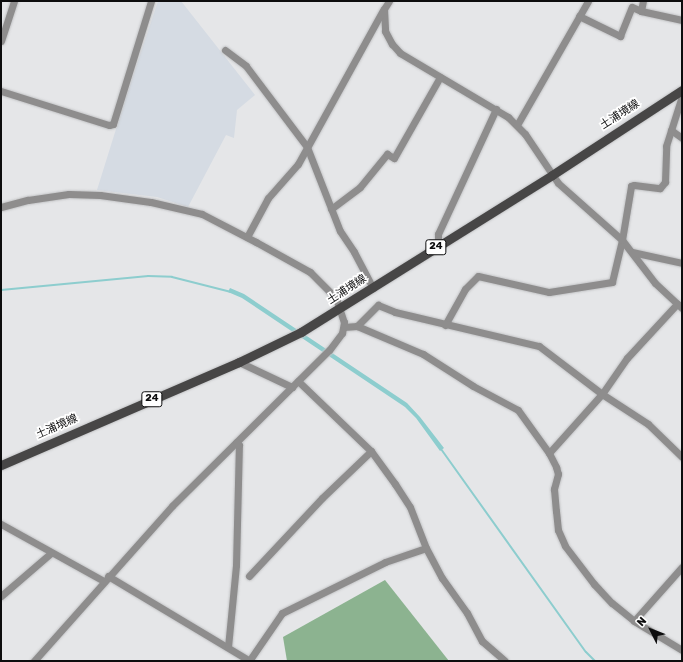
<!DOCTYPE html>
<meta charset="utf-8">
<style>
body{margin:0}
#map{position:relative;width:683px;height:662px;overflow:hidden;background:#e5e6e8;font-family:Rubik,"Noto Sans JP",sans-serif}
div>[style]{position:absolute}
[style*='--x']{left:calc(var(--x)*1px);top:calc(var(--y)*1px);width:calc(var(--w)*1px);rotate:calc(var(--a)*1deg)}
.built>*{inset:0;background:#d5dbe3}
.forest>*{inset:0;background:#8cb390}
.water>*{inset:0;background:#8dcdce}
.stream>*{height:2px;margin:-1px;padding:0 1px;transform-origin:1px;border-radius:1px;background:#8dcdce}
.roads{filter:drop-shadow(0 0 1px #c2c3c5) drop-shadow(0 0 1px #c2c3c5)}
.minor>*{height:7px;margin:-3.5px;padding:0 3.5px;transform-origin:3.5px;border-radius:3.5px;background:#8e8d8d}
.major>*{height:9px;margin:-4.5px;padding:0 4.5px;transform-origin:4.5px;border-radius:4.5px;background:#474646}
span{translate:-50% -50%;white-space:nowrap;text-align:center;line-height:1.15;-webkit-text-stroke:3.5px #fff;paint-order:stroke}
.shield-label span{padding:1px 3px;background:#fff;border:1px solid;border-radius:3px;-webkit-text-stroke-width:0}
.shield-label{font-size:10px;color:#0d0d0e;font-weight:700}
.street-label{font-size:11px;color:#0d0d0e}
.frame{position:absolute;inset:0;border:2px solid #0d0d0e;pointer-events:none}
.north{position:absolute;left:631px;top:610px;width:40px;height:40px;-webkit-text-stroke:3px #fff;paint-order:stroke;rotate:312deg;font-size:11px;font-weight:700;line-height:16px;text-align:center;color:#0d0d0e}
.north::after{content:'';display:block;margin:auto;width:14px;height:18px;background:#0d0d0e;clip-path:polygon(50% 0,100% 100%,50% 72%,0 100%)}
</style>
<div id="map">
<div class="built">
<i style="clip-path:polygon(158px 1px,181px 1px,255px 95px,237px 110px,234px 138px,226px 135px,188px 207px,157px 197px,97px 190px,126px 97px)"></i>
</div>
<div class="forest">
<i style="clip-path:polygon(385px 580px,449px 661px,287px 661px,283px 637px)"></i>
</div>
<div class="water">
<i style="clip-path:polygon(230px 288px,244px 294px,407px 403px,420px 417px,444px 448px,440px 451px,416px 418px,405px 407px,242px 298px,228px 292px)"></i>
</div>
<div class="stream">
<i style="--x:1;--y:290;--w:148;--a:-5.4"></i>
<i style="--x:148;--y:276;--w:24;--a:2"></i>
<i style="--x:172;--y:277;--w:61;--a:14.3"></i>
<i style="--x:441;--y:449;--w:249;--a:54.5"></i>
<i style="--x:586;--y:652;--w:13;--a:45"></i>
</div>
<div class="roads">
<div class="minor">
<i style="--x:389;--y:1;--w:9;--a:122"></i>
<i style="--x:384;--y:9;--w:22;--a:87"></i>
<i style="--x:385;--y:31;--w:15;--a:62"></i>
<i style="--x:392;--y:44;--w:12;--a:48"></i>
<i style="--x:400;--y:53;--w:126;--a:30.7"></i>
<i style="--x:508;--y:117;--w:24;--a:45"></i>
<i style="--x:525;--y:134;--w:59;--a:56"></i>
<i style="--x:558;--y:183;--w:86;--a:41.7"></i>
<i style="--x:622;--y:240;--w:54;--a:52.5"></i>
<i style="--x:655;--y:283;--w:37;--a:43"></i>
<i style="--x:641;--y:11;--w:42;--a:12.4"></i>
<i style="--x:579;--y:16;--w:46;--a:26"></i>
<i style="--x:620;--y:36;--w:31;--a:-68"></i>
<i style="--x:632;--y:7;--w:10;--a:24"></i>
<i style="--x:641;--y:11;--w:10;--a:-79"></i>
<i style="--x:1;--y:41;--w:42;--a:-72"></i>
<i style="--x:225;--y:50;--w:26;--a:37"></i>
<i style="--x:246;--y:66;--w:101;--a:53"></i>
<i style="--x:307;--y:147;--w:90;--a:68.6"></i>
<i style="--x:340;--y:231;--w:25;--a:56"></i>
<i style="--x:354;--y:252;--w:41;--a:62.2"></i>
<i style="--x:1;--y:91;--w:113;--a:17.5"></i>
<i style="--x:109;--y:125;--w:4;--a:-14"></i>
<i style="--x:113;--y:124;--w:129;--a:-72.8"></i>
<i style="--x:517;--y:125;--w:143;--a:-60.2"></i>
<i style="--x:671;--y:130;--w:14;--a:36"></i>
<i style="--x:1;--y:207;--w:28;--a:-15"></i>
<i style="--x:28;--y:200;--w:41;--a:-8.3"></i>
<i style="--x:69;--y:194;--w:31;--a:2"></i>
<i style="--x:100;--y:195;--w:51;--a:7.8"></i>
<i style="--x:151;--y:202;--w:52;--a:13.2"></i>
<i style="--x:202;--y:214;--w:61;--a:27.4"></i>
<i style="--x:256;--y:242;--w:62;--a:29.1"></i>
<i style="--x:310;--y:272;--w:37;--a:45"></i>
<i style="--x:336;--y:298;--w:25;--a:72"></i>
<i style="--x:344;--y:322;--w:11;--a:100"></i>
<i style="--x:342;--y:333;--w:21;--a:127"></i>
<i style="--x:329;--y:350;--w:221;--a:135.2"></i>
<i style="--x:172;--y:506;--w:208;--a:131.7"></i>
<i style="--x:331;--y:209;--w:36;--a:-37"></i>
<i style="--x:360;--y:187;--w:43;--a:-50.7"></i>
<i style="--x:387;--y:154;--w:8;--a:30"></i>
<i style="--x:394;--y:158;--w:93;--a:-60.4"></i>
<i style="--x:247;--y:237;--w:44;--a:-61.7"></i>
<i style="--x:268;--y:198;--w:45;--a:-48.6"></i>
<i style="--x:298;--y:164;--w:176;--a:-61.1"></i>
<i style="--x:438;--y:246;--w:12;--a:-90"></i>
<i style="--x:438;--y:234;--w:138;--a:-65.1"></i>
<i style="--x:632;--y:252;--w:51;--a:12.4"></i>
<i style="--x:445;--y:325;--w:41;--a:-60.9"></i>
<i style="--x:465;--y:289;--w:18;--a:-45"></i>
<i style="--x:478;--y:276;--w:73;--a:12.7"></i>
<i style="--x:549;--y:292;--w:64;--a:-9"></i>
<i style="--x:612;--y:282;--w:43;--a:-76.6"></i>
<i style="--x:622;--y:240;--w:55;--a:-80.5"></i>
<i style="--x:631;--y:186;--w:3;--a:-18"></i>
<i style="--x:634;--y:185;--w:26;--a:7"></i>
<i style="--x:660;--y:188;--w:8;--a:-50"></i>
<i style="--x:665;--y:182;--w:36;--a:-88"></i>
<i style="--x:666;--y:146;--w:52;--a:-72.3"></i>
<i style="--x:357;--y:326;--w:30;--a:-45"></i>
<i style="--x:378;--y:305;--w:18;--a:22"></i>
<i style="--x:395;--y:312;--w:148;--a:13.3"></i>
<i style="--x:539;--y:346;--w:79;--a:37.3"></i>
<i style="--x:602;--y:394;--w:55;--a:33.1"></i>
<i style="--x:648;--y:424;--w:47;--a:44.1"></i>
<i style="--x:344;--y:327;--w:13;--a:-4"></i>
<i style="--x:357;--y:326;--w:72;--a:23"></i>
<i style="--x:423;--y:354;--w:59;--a:32.6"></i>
<i style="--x:473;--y:386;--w:51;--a:28.1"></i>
<i style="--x:518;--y:410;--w:53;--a:54.2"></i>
<i style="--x:549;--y:453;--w:16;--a:63"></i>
<i style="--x:556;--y:467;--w:7;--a:74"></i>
<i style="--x:558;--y:474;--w:16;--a:105"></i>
<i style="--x:554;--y:489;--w:22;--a:85"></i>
<i style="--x:556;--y:511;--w:19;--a:84"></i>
<i style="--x:558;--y:530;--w:17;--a:66"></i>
<i style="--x:565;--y:546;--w:48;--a:52.7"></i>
<i style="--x:594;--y:584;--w:26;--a:47"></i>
<i style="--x:612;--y:603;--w:28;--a:39"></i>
<i style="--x:634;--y:621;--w:56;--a:31.1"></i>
<i style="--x:239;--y:362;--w:59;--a:25.3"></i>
<i style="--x:298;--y:381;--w:101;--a:43.8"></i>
<i style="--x:371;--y:451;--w:41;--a:54"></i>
<i style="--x:395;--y:484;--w:27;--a:57"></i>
<i style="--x:410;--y:507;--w:44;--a:68.7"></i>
<i style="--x:426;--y:548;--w:34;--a:62"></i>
<i style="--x:442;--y:578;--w:43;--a:54.5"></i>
<i style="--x:467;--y:613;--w:32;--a:62"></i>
<i style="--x:482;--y:641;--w:30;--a:41"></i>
<i style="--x:549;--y:453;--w:79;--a:-48.1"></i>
<i style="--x:602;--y:394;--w:44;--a:-55.2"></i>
<i style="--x:627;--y:358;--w:74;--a:-47.2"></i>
<i style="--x:1;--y:524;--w:118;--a:29"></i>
<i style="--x:108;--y:576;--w:165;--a:30.9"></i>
<i style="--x:249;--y:576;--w:107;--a:-46.9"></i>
<i style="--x:322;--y:498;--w:68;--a:-43.8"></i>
<i style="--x:1;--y:596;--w:66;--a:-40.7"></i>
<i style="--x:634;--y:621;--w:72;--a:-48.4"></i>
<i style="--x:228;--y:647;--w:82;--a:-84.4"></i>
<i style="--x:236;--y:565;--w:120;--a:-88.6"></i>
<i style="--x:239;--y:445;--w:4;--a:-135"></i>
<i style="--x:249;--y:661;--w:58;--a:-55.5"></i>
<i style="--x:282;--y:613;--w:115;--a:-26.3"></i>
<i style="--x:385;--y:562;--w:43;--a:-18.9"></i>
</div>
<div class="major">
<i style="--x:1;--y:465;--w:259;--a:-23.4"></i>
<i style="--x:239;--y:362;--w:69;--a:-25.8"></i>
<i style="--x:301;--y:332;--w:296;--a:-32"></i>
<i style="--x:552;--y:175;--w:155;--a:-33.2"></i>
</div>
</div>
<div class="shield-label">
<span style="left:436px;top:247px">24</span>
<span style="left:152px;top:399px">24</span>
</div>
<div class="street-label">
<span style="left:620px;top:115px;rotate:-33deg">土浦境線</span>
<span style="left:347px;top:290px;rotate:-33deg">土浦境線</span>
<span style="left:57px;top:427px;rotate:-24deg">土浦境線</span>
</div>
<div class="frame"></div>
<div class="north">N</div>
</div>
